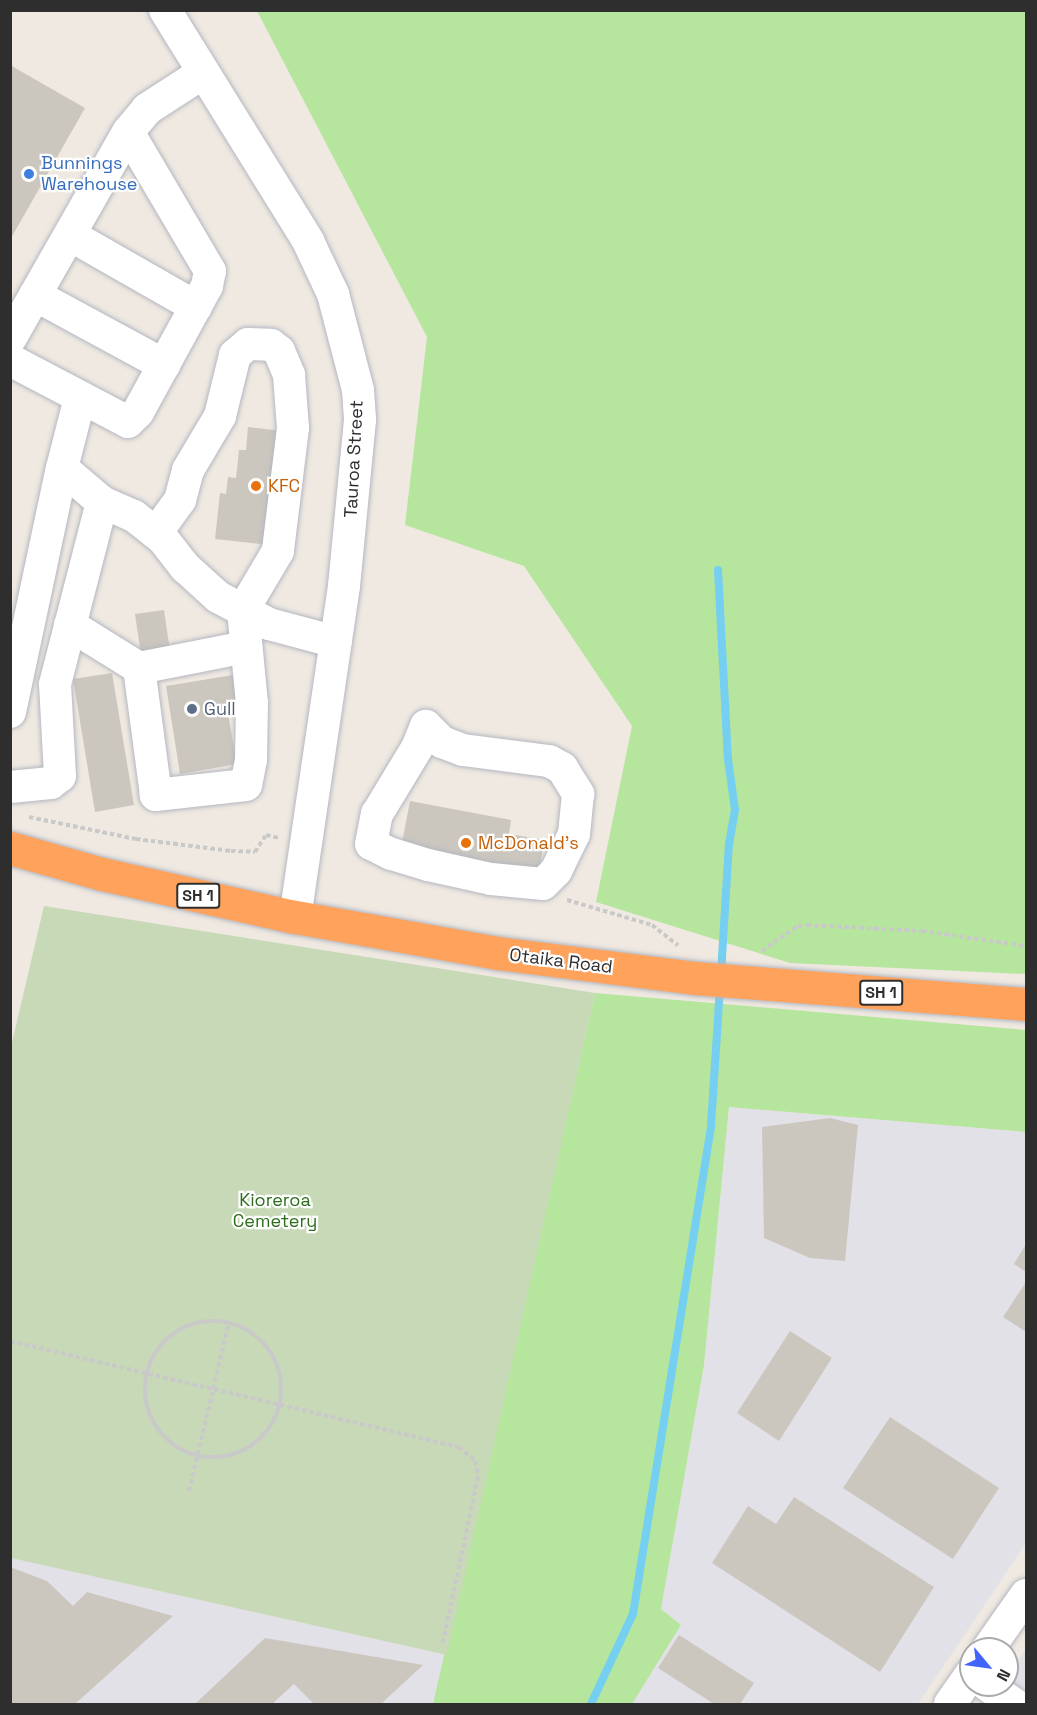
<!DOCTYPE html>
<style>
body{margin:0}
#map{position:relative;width:1037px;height:1715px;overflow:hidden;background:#efe9e1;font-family:"Space Grotesk",sans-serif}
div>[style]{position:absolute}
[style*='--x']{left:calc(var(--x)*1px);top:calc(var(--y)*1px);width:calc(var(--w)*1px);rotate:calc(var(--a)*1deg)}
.industrial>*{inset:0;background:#e3e1e8}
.green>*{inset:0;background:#b6e59e}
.cemetery>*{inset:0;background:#c8d9b8}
.stream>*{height:8px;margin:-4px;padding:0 4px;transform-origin:4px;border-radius:4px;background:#75cff0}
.building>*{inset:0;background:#cbc7bf}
.path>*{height:4px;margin-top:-2px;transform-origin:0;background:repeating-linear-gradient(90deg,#c9c9c9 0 4.5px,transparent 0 7.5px)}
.path>.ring{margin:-2px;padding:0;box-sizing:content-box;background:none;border:4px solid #c9c9c9;border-radius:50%}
.roads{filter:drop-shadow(0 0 2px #b4b7c1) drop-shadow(0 0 2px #b4b7c1)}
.minor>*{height:32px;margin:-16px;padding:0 16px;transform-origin:16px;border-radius:16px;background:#fff}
.highway>*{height:33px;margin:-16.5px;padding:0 16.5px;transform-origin:16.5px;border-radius:16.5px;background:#ffa35c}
.dots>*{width:16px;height:16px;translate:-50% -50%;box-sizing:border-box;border:3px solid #fff;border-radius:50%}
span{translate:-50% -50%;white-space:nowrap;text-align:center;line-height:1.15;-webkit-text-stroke:4.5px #fff;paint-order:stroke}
.shield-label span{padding:2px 4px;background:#fff;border:2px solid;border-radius:4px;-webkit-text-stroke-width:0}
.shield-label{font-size:16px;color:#2e2e2e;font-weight:700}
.shop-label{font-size:18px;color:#366cbe}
.left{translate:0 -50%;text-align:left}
.street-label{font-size:18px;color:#2e2e2e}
.food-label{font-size:18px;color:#c56008}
.service-label{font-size:18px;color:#4e5e75}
.park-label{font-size:18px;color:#2c6e1b}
.frame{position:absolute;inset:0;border:12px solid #2e2e2e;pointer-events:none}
.north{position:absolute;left:959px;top:1637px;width:60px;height:60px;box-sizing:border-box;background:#fff;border:2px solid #ababab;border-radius:50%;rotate:119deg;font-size:16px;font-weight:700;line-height:24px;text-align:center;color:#2e2e2e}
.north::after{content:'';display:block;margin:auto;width:21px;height:27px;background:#4264fb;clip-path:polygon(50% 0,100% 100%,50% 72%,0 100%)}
</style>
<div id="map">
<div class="industrial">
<i style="clip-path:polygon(729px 1107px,1026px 1132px,1026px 1543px,918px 1704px,632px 1704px,681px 1625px,661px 1609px,704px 1365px)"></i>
<i style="clip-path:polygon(11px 1558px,447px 1655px,433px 1704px,11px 1704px)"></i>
<i style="clip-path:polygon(1026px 1649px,1026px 1704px,1007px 1685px,1007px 1677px)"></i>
</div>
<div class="green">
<i style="clip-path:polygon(257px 11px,1026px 11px,1026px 974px,790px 963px,596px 902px,632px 726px,524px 566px,405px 525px,427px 337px)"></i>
<i style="clip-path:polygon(595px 993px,1026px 1030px,1026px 1132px,729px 1107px,704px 1365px,661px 1609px,681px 1625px,632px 1704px,433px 1704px)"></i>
</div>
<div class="cemetery">
<i style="clip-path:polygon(44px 906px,595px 993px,447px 1655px,11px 1558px,10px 1051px)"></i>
</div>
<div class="stream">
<i style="--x:718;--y:570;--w:189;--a:87"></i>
<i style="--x:728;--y:759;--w:51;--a:82.2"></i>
<i style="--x:735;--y:810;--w:34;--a:100"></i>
<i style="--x:729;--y:843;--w:130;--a:93.5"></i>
<i style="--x:591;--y:1704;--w:99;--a:-65"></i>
<i style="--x:633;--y:1614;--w:494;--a:-80.9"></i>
<i style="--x:711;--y:1126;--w:141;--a:-86.3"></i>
</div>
<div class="building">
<i style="clip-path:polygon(10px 65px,85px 108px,10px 240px)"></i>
<i style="clip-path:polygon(248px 427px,283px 431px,271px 545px,215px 539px,220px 493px,226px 494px,228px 477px,236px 478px,239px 450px,246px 450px)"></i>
<i style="clip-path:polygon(164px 610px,170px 651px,141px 655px,135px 614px)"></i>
<i style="clip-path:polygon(112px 673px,134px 805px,95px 812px,73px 679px)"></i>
<i style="clip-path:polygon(233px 675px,238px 706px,227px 708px,237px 764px,180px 774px,166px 686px)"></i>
<i style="clip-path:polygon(410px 801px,511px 820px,509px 834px,545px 840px,537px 879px,400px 853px)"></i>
<i style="clip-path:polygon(830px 1118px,858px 1125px,845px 1261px,810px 1258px,764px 1238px,762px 1127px)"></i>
<i style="clip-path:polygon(1026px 1244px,1026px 1272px,1014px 1264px)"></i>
<i style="clip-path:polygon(1026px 1282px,1026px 1332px,1003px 1317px)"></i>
<i style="clip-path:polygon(790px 1331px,832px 1358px,779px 1441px,737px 1413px)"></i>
<i style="clip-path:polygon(890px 1417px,999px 1488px,953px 1559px,843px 1488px)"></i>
<i style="clip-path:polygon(794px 1497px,934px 1587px,880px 1672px,712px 1563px,748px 1506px,776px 1524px)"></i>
<i style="clip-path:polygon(10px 1567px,47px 1581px,73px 1606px,87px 1592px,173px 1616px,75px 1704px,10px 1704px)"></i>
<i style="clip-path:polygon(679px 1635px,754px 1683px,740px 1704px,714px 1704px,658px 1668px)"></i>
<i style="clip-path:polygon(265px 1638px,423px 1665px,381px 1704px,314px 1704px,294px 1684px,272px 1704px,195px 1704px)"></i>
</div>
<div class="path">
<i style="--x:29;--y:817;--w:109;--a:11.6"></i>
<i style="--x:136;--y:839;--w:96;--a:7.2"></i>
<i style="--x:231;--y:851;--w:24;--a:2"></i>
<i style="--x:255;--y:852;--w:20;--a:-57"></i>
<i style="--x:266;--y:835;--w:13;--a:13"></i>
<i style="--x:567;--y:900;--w:89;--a:16.4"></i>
<i style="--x:652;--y:925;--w:33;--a:38"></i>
<i style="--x:762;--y:951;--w:44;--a:-34.8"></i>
<i style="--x:798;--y:926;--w:9;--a:-6"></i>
<i style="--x:807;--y:925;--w:115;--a:3"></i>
<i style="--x:922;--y:931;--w:105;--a:8.2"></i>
<i class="ring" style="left:145px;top:1321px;width:132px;height:132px"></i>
<i style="--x:10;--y:1341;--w:461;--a:13.3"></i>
<i style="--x:459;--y:1447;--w:21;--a:41"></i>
<i style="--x:475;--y:1461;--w:16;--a:79"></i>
<i style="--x:478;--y:1477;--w:173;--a:102"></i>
<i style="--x:189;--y:1491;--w:174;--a:-76.7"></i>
</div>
<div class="roads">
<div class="minor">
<i style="--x:165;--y:10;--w:272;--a:58.2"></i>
<i style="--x:308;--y:241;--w:59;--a:64.7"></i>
<i style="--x:333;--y:294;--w:99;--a:75.4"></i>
<i style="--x:358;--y:390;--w:30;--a:86"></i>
<i style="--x:360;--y:420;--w:167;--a:95.5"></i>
<i style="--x:344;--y:586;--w:335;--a:98.4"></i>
<i style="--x:70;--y:235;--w:145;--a:29.7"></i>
<i style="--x:35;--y:295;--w:147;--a:28.5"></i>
<i style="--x:10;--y:339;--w:238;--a:-60.3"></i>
<i style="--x:128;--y:132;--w:30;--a:-50"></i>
<i style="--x:147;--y:109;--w:64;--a:-32.9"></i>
<i style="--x:10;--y:360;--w:133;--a:27.7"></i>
<i style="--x:128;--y:422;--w:14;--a:-45"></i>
<i style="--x:138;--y:412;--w:144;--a:-61.3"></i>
<i style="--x:207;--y:286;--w:15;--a:-79"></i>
<i style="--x:210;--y:271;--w:161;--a:-120.5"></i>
<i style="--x:62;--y:468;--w:72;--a:-75.6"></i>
<i style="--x:156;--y:533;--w:41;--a:-54"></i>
<i style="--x:180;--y:500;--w:31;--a:-75"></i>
<i style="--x:188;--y:470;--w:63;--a:-59.3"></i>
<i style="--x:220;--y:416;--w:63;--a:-76.2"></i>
<i style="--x:235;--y:355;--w:17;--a:-40"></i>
<i style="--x:248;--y:344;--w:23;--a:2"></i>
<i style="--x:271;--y:345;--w:10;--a:37"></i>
<i style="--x:279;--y:351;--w:26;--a:67"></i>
<i style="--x:289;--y:375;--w:53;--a:85.7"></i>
<i style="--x:293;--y:428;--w:124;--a:97"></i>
<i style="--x:278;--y:551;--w:69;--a:120.7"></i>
<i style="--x:243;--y:610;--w:93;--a:84.5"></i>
<i style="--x:252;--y:703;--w:57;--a:91"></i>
<i style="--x:251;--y:760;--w:25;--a:101"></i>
<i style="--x:246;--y:785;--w:91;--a:173.7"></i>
<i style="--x:156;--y:795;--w:128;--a:-97.6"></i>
<i style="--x:139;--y:668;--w:109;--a:-11.1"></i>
<i style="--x:70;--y:625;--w:81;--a:31.9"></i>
<i style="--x:10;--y:712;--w:249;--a:-78"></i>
<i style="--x:62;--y:468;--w:52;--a:40.4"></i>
<i style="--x:102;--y:502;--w:35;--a:24"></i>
<i style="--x:134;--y:516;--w:37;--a:38"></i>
<i style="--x:163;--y:539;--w:37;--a:52"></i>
<i style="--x:186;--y:568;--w:43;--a:42.2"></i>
<i style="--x:218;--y:597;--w:58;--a:27.9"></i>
<i style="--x:269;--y:624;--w:69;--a:15"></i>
<i style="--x:426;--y:726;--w:23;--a:45"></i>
<i style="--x:442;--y:742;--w:22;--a:21"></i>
<i style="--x:463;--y:750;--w:87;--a:7.3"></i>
<i style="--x:549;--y:761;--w:15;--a:28"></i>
<i style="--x:562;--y:768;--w:31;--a:58"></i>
<i style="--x:578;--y:794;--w:40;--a:95.7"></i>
<i style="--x:574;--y:834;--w:41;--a:115.9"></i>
<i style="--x:556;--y:871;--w:18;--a:135"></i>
<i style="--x:543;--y:884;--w:52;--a:-174.5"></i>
<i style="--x:491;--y:879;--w:65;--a:-167.5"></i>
<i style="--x:428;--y:865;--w:39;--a:-163"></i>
<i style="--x:391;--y:854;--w:22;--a:-153"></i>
<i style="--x:371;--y:844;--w:31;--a:-79"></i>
<i style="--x:377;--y:814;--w:77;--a:-58.8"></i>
<i style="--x:417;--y:748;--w:24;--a:-68"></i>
<i style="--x:10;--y:787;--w:41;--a:-5.6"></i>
<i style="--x:51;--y:783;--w:11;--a:-38"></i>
<i style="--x:60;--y:776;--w:92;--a:-93.1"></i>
<i style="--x:55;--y:684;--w:188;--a:-75.5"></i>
<i style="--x:988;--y:1649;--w:66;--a:-54.9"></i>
<i style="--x:987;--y:1685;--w:33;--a:35"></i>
<i style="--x:950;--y:1704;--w:37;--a:-55"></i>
</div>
<div class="highway">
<i style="--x:10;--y:848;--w:96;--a:15.8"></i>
<i style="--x:102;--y:874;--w:198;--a:12.6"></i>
<i style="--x:295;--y:917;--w:205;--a:10.1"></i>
<i style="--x:497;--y:953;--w:200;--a:7.2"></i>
<i style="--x:695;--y:978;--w:332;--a:4.5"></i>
</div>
</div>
<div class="dots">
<i style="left:29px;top:174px;background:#3f7fe0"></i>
<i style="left:256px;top:486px;background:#e8710a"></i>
<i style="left:192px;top:709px;background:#5c6f8a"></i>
<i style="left:466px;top:843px;background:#e8710a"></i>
</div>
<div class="shield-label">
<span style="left:198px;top:896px">SH 1</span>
<span style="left:881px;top:993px">SH 1</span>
</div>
<div class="shop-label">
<span class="left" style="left:41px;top:174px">Bunnings<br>Warehouse</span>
</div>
<div class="street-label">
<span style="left:354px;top:459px;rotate:-87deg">Tauroa Street</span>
<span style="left:561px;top:961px;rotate:7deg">Otaika Road</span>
</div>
<div class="food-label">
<span class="left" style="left:268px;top:486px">KFC</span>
<span class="left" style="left:478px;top:843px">McDonald's</span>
</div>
<div class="service-label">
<span class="left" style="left:204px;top:709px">Gull</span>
</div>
<div class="park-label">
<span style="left:275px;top:1211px">Kioreroa<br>Cemetery</span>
</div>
<div class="frame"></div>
<div class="north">N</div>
</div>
